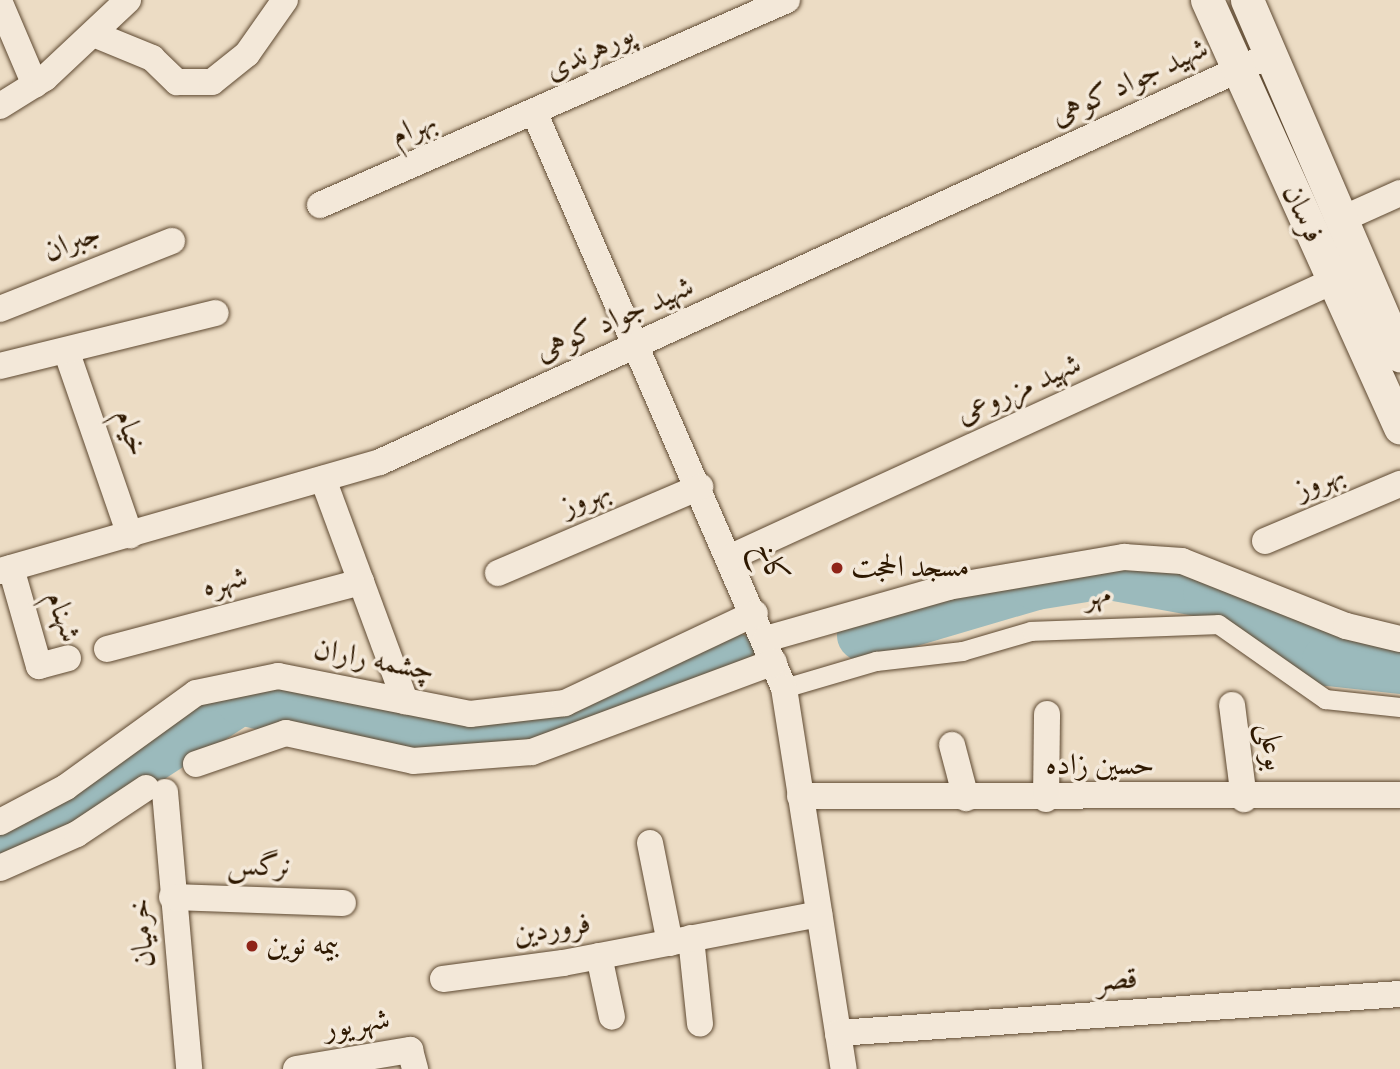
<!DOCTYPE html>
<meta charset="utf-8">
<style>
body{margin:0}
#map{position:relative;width:1400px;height:1069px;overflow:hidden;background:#ecdcc4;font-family:"IM FELL DW Pica",Amiri,serif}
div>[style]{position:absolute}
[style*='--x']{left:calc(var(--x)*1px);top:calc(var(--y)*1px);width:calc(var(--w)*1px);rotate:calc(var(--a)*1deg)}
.river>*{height:51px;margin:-25.5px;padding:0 25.5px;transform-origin:25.5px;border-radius:25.5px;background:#9bbabc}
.roads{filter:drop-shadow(0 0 2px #5e4931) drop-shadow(0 0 2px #5e4931)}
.pedestrian>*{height:19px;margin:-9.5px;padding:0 9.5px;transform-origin:9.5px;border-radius:9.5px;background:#f3e8d9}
.minor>*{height:26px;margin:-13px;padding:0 13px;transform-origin:13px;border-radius:13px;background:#f3e8d9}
.tertiary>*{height:33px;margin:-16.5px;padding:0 16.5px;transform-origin:16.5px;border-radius:16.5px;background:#f3e8d9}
.dots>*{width:19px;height:19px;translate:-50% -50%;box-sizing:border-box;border:4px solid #f3e8d9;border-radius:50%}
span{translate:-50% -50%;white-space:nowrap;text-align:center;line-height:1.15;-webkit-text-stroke:7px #f3e8d9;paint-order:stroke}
.street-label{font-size:30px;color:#2e1800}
.poi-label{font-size:30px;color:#2e1800}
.left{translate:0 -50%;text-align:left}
</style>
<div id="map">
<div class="river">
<i style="--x:862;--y:635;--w:180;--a:-16.4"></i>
<i style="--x:1035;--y:584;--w:69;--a:-9.2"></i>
<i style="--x:1103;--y:573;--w:107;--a:10.3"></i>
<i style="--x:1208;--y:592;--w:137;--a:29.7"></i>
<i style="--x:1327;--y:660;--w:73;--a:6.3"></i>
<i style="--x:0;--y:844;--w:98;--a:-27.9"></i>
<i style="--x:87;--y:798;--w:182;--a:-32.9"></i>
<i style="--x:240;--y:699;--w:208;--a:12.8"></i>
<i style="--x:443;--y:745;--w:75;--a:-6.1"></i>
<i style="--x:518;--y:737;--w:232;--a:-19.7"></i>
</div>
<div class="roads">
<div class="pedestrian">
<i style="--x:784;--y:688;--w:96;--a:-16.4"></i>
<i style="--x:876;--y:661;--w:87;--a:-6.6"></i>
<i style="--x:962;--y:651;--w:72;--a:-16.2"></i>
<i style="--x:1031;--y:631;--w:187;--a:-2.1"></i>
<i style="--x:1218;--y:624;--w:131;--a:35"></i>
<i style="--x:1325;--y:699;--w:75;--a:6.1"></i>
</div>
<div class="minor">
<i style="--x:0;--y:3;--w:89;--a:66.9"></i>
<i style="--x:96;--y:35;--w:61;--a:22.3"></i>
<i style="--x:152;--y:58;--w:35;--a:44"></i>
<i style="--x:177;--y:82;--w:35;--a:0"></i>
<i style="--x:212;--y:82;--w:45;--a:-38.7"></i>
<i style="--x:247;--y:54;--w:66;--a:-54.9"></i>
<i style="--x:0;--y:106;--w:53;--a:-31.9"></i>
<i style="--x:45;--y:78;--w:114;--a:-43.2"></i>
<i style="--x:535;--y:114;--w:626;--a:66.55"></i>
<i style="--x:784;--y:688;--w:386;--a:81.1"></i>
<i style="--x:320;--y:205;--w:510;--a:-23.7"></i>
<i style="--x:1340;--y:220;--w:66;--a:-24.2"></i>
<i style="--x:0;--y:309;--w:185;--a:-21.6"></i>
<i style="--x:67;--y:353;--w:193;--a:70.9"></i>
<i style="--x:0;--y:366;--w:222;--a:-13.8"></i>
<i style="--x:323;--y:479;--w:237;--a:69.7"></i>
<i style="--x:1265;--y:541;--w:147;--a:-22.9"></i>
<i style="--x:731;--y:557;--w:662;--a:-24.63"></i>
<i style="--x:11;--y:568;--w:102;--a:74.1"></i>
<i style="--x:39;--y:666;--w:30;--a:-15"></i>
<i style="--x:0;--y:571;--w:395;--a:-16"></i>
<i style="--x:380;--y:462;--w:979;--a:-24.57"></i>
<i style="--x:498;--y:573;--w:220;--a:-23.1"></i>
<i style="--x:766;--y:639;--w:189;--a:-15.9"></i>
<i style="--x:948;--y:587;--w:179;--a:-9.7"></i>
<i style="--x:1124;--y:557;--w:58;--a:3.9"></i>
<i style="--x:1182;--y:561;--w:176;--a:21.6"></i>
<i style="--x:1346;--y:626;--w:56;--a:13.5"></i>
<i style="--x:107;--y:649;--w:263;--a:-14.8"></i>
<i style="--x:1232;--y:705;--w:95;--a:82.7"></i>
<i style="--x:952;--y:745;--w:55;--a:75.2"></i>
<i style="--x:196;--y:764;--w:95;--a:-19"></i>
<i style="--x:286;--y:733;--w:130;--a:12.4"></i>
<i style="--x:413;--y:761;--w:119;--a:-4.3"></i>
<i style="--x:532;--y:752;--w:258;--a:-20.4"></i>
<i style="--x:165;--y:792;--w:278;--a:85"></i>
<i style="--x:800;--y:796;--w:600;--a:-0.1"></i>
<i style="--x:1046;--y:799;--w:85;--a:-89.3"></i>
<i style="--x:0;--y:822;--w:75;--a:-27.9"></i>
<i style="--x:66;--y:787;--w:160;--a:-35.9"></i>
<i style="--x:196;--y:693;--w:84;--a:-11.7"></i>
<i style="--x:278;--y:676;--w:196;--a:11.2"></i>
<i style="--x:470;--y:714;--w:96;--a:-6.6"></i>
<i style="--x:565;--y:703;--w:210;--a:-25.3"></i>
<i style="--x:650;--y:843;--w:102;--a:78.7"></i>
<i style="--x:0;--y:868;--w:84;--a:-23.8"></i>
<i style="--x:77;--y:834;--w:83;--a:-33.7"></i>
<i style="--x:172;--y:897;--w:171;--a:2"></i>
<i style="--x:691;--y:938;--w:86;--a:84"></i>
<i style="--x:599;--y:956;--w:62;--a:78"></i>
<i style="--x:443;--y:979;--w:121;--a:-7.6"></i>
<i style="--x:563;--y:963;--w:261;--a:-10.8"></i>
<i style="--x:838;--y:1033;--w:563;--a:-3.97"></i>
<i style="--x:296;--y:1069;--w:116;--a:-9.5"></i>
<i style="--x:410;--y:1050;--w:20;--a:75"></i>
</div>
<div class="tertiary">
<i style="--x:1207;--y:0;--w:469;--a:65.7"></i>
<i style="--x:1247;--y:0;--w:387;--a:66.7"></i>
</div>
</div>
<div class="dots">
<i style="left:837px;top:568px;background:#8f2418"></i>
<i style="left:252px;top:946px;background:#8f2418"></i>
</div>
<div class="street-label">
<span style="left:590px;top:53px;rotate:-25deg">پورهرندی</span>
<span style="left:1130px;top:83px;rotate:-25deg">شهید جواد کوهی</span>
<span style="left:414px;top:129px;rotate:-23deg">بهرام</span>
<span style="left:1302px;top:214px;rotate:65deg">فرسان</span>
<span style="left:72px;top:243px;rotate:-23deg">جبران</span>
<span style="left:615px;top:320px;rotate:-24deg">شهید جواد کوهی</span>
<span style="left:1019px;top:390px;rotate:-24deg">شهید مزروعی</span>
<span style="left:130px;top:433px;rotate:71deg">خیام</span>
<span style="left:1320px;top:482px;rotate:-23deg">بهروز</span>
<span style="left:586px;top:499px;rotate:-23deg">بهروز</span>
<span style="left:770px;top:563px;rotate:66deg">کاخ</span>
<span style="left:225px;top:583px;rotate:-15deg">شهره</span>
<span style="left:1098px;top:596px;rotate:-5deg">مهر</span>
<span style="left:62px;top:617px;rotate:70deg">شهنام</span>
<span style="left:374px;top:661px;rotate:11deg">چشمه راران</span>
<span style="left:1271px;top:747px;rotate:83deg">بوعلی</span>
<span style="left:1100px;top:766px">حسین زاده</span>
<span style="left:259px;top:867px;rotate:2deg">نرگس</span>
<span style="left:552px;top:930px;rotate:-9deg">فروردین</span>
<span style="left:143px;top:933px;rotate:-95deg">خرمیان</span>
<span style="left:1117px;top:981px;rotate:-4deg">قصر</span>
<span style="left:357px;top:1025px;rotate:-9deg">شهریور</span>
</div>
<div class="poi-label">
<span class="left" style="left:851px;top:568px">مسجد الحجت</span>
<span class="left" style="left:266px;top:946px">بیمه نوین</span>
</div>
</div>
